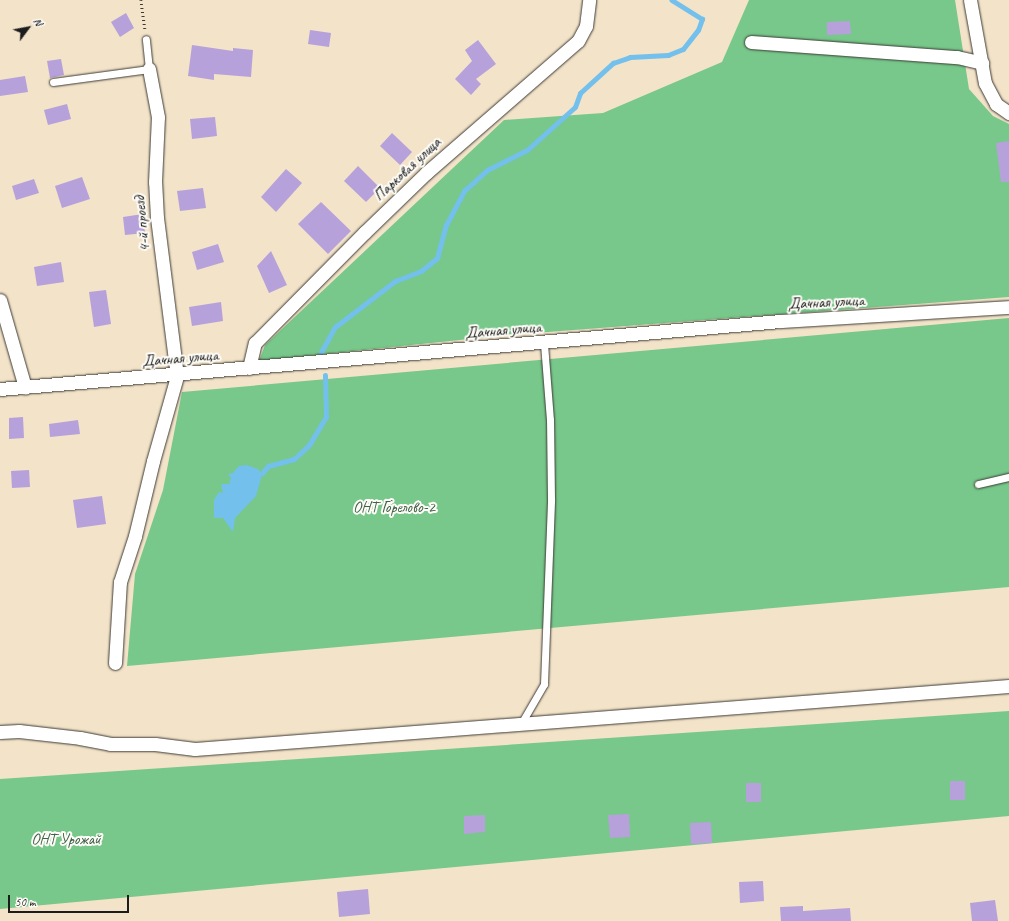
<!DOCTYPE html>
<meta charset="utf-8">
<style>
body{margin:0}
#map{position:relative;width:1009px;height:921px;overflow:hidden;background:#f3e3c8;font-family:Caveat,sans-serif}
div>[style]{position:absolute}
[style*='--x']{left:calc(var(--x)*1px);top:calc(var(--y)*1px);width:calc(var(--w)*1px);rotate:calc(var(--a)*1deg)}
.green>*{inset:0;background:#77c88a}
.water>*{inset:0;background:#73c0ed}
.stream>*{height:5px;margin:-2.5px;padding:0 2.5px;transform-origin:2.5px;border-radius:2.5px;background:#73c0ed}
.building>*{inset:0;background:#b6a1db}
.path>*{height:2.5px;margin-top:-1.25px;transform-origin:0;background:repeating-linear-gradient(90deg,#3c3a36 0 1px,transparent 0 4px)}
.roads{filter:drop-shadow(0 0 1px #3c3a36) drop-shadow(0 0 1px #3c3a36)}
.lane>*{height:7px;margin:-3.5px;padding:0 3.5px;transform-origin:3.5px;border-radius:3.5px;background:#fff}
.street>*{height:13px;margin:-6.5px;padding:0 6.5px;transform-origin:6.5px;border-radius:6.5px;background:#fff}
span{translate:-50% -50%;white-space:nowrap;text-align:center;line-height:1.15;-webkit-text-stroke:4px #fdfcf7;paint-order:stroke}
.street-label{font-size:16px;color:#1c1c1c}
.park-label{font-size:16px;color:#406148}
.north{position:absolute;left:8px;top:8px;width:40px;height:40px;-webkit-text-stroke:3px #fdfcf7;paint-order:stroke;rotate:58deg;font-size:11px;font-weight:700;line-height:16px;text-align:center;color:#1c1c1c}
.north::after{content:'';display:block;margin:auto;width:14px;height:18px;background:#1c1c1c;clip-path:polygon(50% 0,100% 100%,50% 72%,0 100%)}
.scale{position:absolute;left:8px;top:895px;width:121px;height:18px;box-sizing:border-box;border:2px solid #1c1c1c;border-top:0;padding-left:5px;font-size:12px;line-height:14px;white-space:nowrap;color:#1c1c1c;-webkit-text-stroke:3px #fdfcf7;paint-order:stroke}
</style>
<div id="map">
<div class="green">
<i style="clip-path:polygon(749px 0,955px 0,969px 89px,993px 116px,1009px 124px,1009px 297px,507px 335px,259px 361px,265px 345px,504px 120px,603px 113px,722px 62px)"></i>
<i style="clip-path:polygon(1009px 318px,1009px 587px,127px 666px,135px 574px,163px 490px,182px 392px)"></i>
<i style="clip-path:polygon(1009px 711px,1009px 816px,0 909px,0 779px)"></i>
</div>
<div class="water">
<i style="clip-path:polygon(246px 465px,258px 469px,262px 475px,256px 496px,235px 518px,233px 532px,223px 518px,214px 518px,214px 500px,219px 492px,223px 493px,221px 484px,229px 484px,231px 478px,228px 474px,233px 473px,239px 466px)"></i>
</div>
<div class="stream">
<i style="--x:321;--y:352;--w:29;--a:-61"></i>
<i style="--x:335;--y:327;--w:76;--a:-37.5"></i>
<i style="--x:395;--y:281;--w:28;--a:-21"></i>
<i style="--x:421;--y:271;--w:21;--a:-39"></i>
<i style="--x:437;--y:258;--w:34;--a:-75"></i>
<i style="--x:446;--y:225;--w:40;--a:-62"></i>
<i style="--x:465;--y:190;--w:30;--a:-42"></i>
<i style="--x:487;--y:170;--w:45;--a:-26.6"></i>
<i style="--x:527;--y:150;--w:64;--a:-41.9"></i>
<i style="--x:575;--y:107;--w:15;--a:-70"></i>
<i style="--x:580;--y:93;--w:45;--a:-42.3"></i>
<i style="--x:613;--y:63;--w:18;--a:-19"></i>
<i style="--x:630;--y:57;--w:38;--a:-3"></i>
<i style="--x:668;--y:55;--w:16;--a:-22"></i>
<i style="--x:683;--y:49;--w:24;--a:-52"></i>
<i style="--x:698;--y:30;--w:12;--a:-70"></i>
<i style="--x:702;--y:19;--w:36;--a:-148"></i>
<i style="--x:262;--y:473;--w:9;--a:-49"></i>
<i style="--x:268;--y:466;--w:27;--a:-15"></i>
<i style="--x:294;--y:459;--w:21;--a:-43"></i>
<i style="--x:309;--y:445;--w:33;--a:-59"></i>
<i style="--x:326;--y:417;--w:42;--a:-91.4"></i>
</div>
<div class="building">
<i style="clip-path:polygon(126px 13px,134px 28px,120px 37px,111px 22px)"></i>
<i style="clip-path:polygon(850px 21px,851px 34px,827px 35px,827px 22px)"></i>
<i style="clip-path:polygon(310px 30px,331px 33px,329px 47px,308px 44px)"></i>
<i style="clip-path:polygon(478px 40px,496px 64px,476px 79px,481px 84px,471px 95px,455px 79px,472px 61px,465px 50px)"></i>
<i style="clip-path:polygon(192px 45px,233px 51px,233px 48px,253px 50px,251px 77px,214px 74px,214px 80px,188px 76px)"></i>
<i style="clip-path:polygon(61px 59px,64px 75px,50px 78px,47px 61px)"></i>
<i style="clip-path:polygon(25px 76px,28px 92px,0 96px,0 80px)"></i>
<i style="clip-path:polygon(67px 104px,71px 119px,48px 125px,44px 110px)"></i>
<i style="clip-path:polygon(215px 117px,217px 136px,192px 139px,190px 119px)"></i>
<i style="clip-path:polygon(392px 133px,412px 152px,400px 165px,380px 146px)"></i>
<i style="clip-path:polygon(1009px 141px,1009px 182px,1001px 182px,996px 143px)"></i>
<i style="clip-path:polygon(358px 166px,380px 188px,366px 202px,344px 181px)"></i>
<i style="clip-path:polygon(286px 169px,302px 183px,276px 212px,261px 197px)"></i>
<i style="clip-path:polygon(82px 177px,90px 199px,62px 208px,55px 186px)"></i>
<i style="clip-path:polygon(34px 179px,39px 193px,16px 200px,12px 186px)"></i>
<i style="clip-path:polygon(203px 188px,206px 208px,180px 211px,177px 191px)"></i>
<i style="clip-path:polygon(321px 202px,351px 231px,328px 254px,298px 224px)"></i>
<i style="clip-path:polygon(143px 214px,145px 233px,125px 235px,123px 217px)"></i>
<i style="clip-path:polygon(218px 244px,224px 262px,197px 270px,192px 252px)"></i>
<i style="clip-path:polygon(271px 251px,287px 285px,269px 293px,257px 266px)"></i>
<i style="clip-path:polygon(61px 262px,64px 282px,37px 286px,34px 267px)"></i>
<i style="clip-path:polygon(106px 290px,111px 324px,94px 327px,89px 292px)"></i>
<i style="clip-path:polygon(221px 302px,223px 321px,192px 326px,189px 307px)"></i>
<i style="clip-path:polygon(23px 417px,24px 438px,9px 439px,9px 418px)"></i>
<i style="clip-path:polygon(78px 420px,80px 434px,50px 437px,49px 424px)"></i>
<i style="clip-path:polygon(29px 470px,30px 487px,12px 488px,11px 471px)"></i>
<i style="clip-path:polygon(102px 496px,106px 524px,77px 528px,73px 500px)"></i>
<i style="clip-path:polygon(950px 781px,965px 781px,965px 800px,950px 800px)"></i>
<i style="clip-path:polygon(746px 783px,761px 783px,761px 802px,746px 802px)"></i>
<i style="clip-path:polygon(629px 814px,630px 837px,610px 838px,608px 815px)"></i>
<i style="clip-path:polygon(485px 815px,485px 832px,464px 834px,464px 816px)"></i>
<i style="clip-path:polygon(711px 822px,712px 843px,691px 844px,690px 823px)"></i>
<i style="clip-path:polygon(763px 881px,764px 901px,740px 903px,739px 882px)"></i>
<i style="clip-path:polygon(368px 889px,370px 914px,339px 917px,337px 892px)"></i>
<i style="clip-path:polygon(995px 900px,998px 921px,972px 921px,970px 903px)"></i>
<i style="clip-path:polygon(803px 906px,803px 911px,850px 908px,851px 921px,781px 921px,780px 907px)"></i>
</div>
<div class="path">
<i style="--x:141;--y:0;--w:29;--a:82"></i>
</div>
<div class="roads">
<div class="lane">
<i style="--x:53;--y:82;--w:97;--a:-7.7"></i>
<i style="--x:149;--y:69;--w:30;--a:-96"></i>
<i style="--x:978;--y:484;--w:32;--a:-13"></i>
<i style="--x:522;--y:722;--w:44;--a:-59.9"></i>
<i style="--x:544;--y:684;--w:185;--a:-87.8"></i>
<i style="--x:551;--y:499;--w:79;--a:-90.7"></i>
<i style="--x:550;--y:420;--w:77;--a:-94.5"></i>
</div>
<div class="street">
<i style="--x:970;--y:0;--w:84;--a:79.8"></i>
<i style="--x:985;--y:83;--w:24;--a:62"></i>
<i style="--x:996;--y:104;--w:16;--a:35"></i>
<i style="--x:751;--y:42;--w:207;--a:4.2"></i>
<i style="--x:957;--y:57;--w:26;--a:13"></i>
<i style="--x:0;--y:300;--w:91;--a:74"></i>
<i style="--x:249;--y:368;--w:26;--a:-77"></i>
<i style="--x:255;--y:343;--w:156;--a:-45.3"></i>
<i style="--x:365;--y:232;--w:85;--a:-44"></i>
<i style="--x:426;--y:173;--w:201;--a:-41"></i>
<i style="--x:578;--y:41;--w:17;--a:-62"></i>
<i style="--x:586;--y:26;--w:26;--a:-83"></i>
<i style="--x:0;--y:389;--w:783;--a:-4.98"></i>
<i style="--x:780;--y:321;--w:229;--a:-3.5"></i>
<i style="--x:115;--y:663;--w:81;--a:-86.5"></i>
<i style="--x:120;--y:582;--w:48;--a:-71.9"></i>
<i style="--x:135;--y:536;--w:77;--a:-76.5"></i>
<i style="--x:153;--y:461;--w:88;--a:-74.2"></i>
<i style="--x:177;--y:376;--w:159;--a:-97.2"></i>
<i style="--x:157;--y:218;--w:36;--a:-93"></i>
<i style="--x:155;--y:182;--w:65;--a:-87.4"></i>
<i style="--x:158;--y:117;--w:49;--a:-100.6"></i>
<i style="--x:0;--y:732;--w:19;--a:-3"></i>
<i style="--x:19;--y:731;--w:61;--a:6.5"></i>
<i style="--x:80;--y:738;--w:31;--a:11"></i>
<i style="--x:110;--y:744;--w:45;--a:0"></i>
<i style="--x:155;--y:744;--w:40;--a:7.1"></i>
<i style="--x:195;--y:749;--w:816;--a:-4.43"></i>
</div>
</div>
<div class="street-label">
<span style="left:407px;top:169px;rotate:-43deg">Парковая улица</span>
<span style="left:142px;top:224px;rotate:-96deg">4-й проезд</span>
<span style="left:826px;top:302px;rotate:-3deg">Дачная улица</span>
<span style="left:503px;top:330px;rotate:-5deg">Дачная улица</span>
<span style="left:180px;top:358px;rotate:-5deg">Дачная улица</span>
</div>
<div class="park-label">
<span style="left:394px;top:507px">ОНТ Горелово-2</span>
<span style="left:66px;top:839px">ОНТ Урожай</span>
</div>
<div class="north">N</div>
<div class="scale">50 m</div>
</div>
